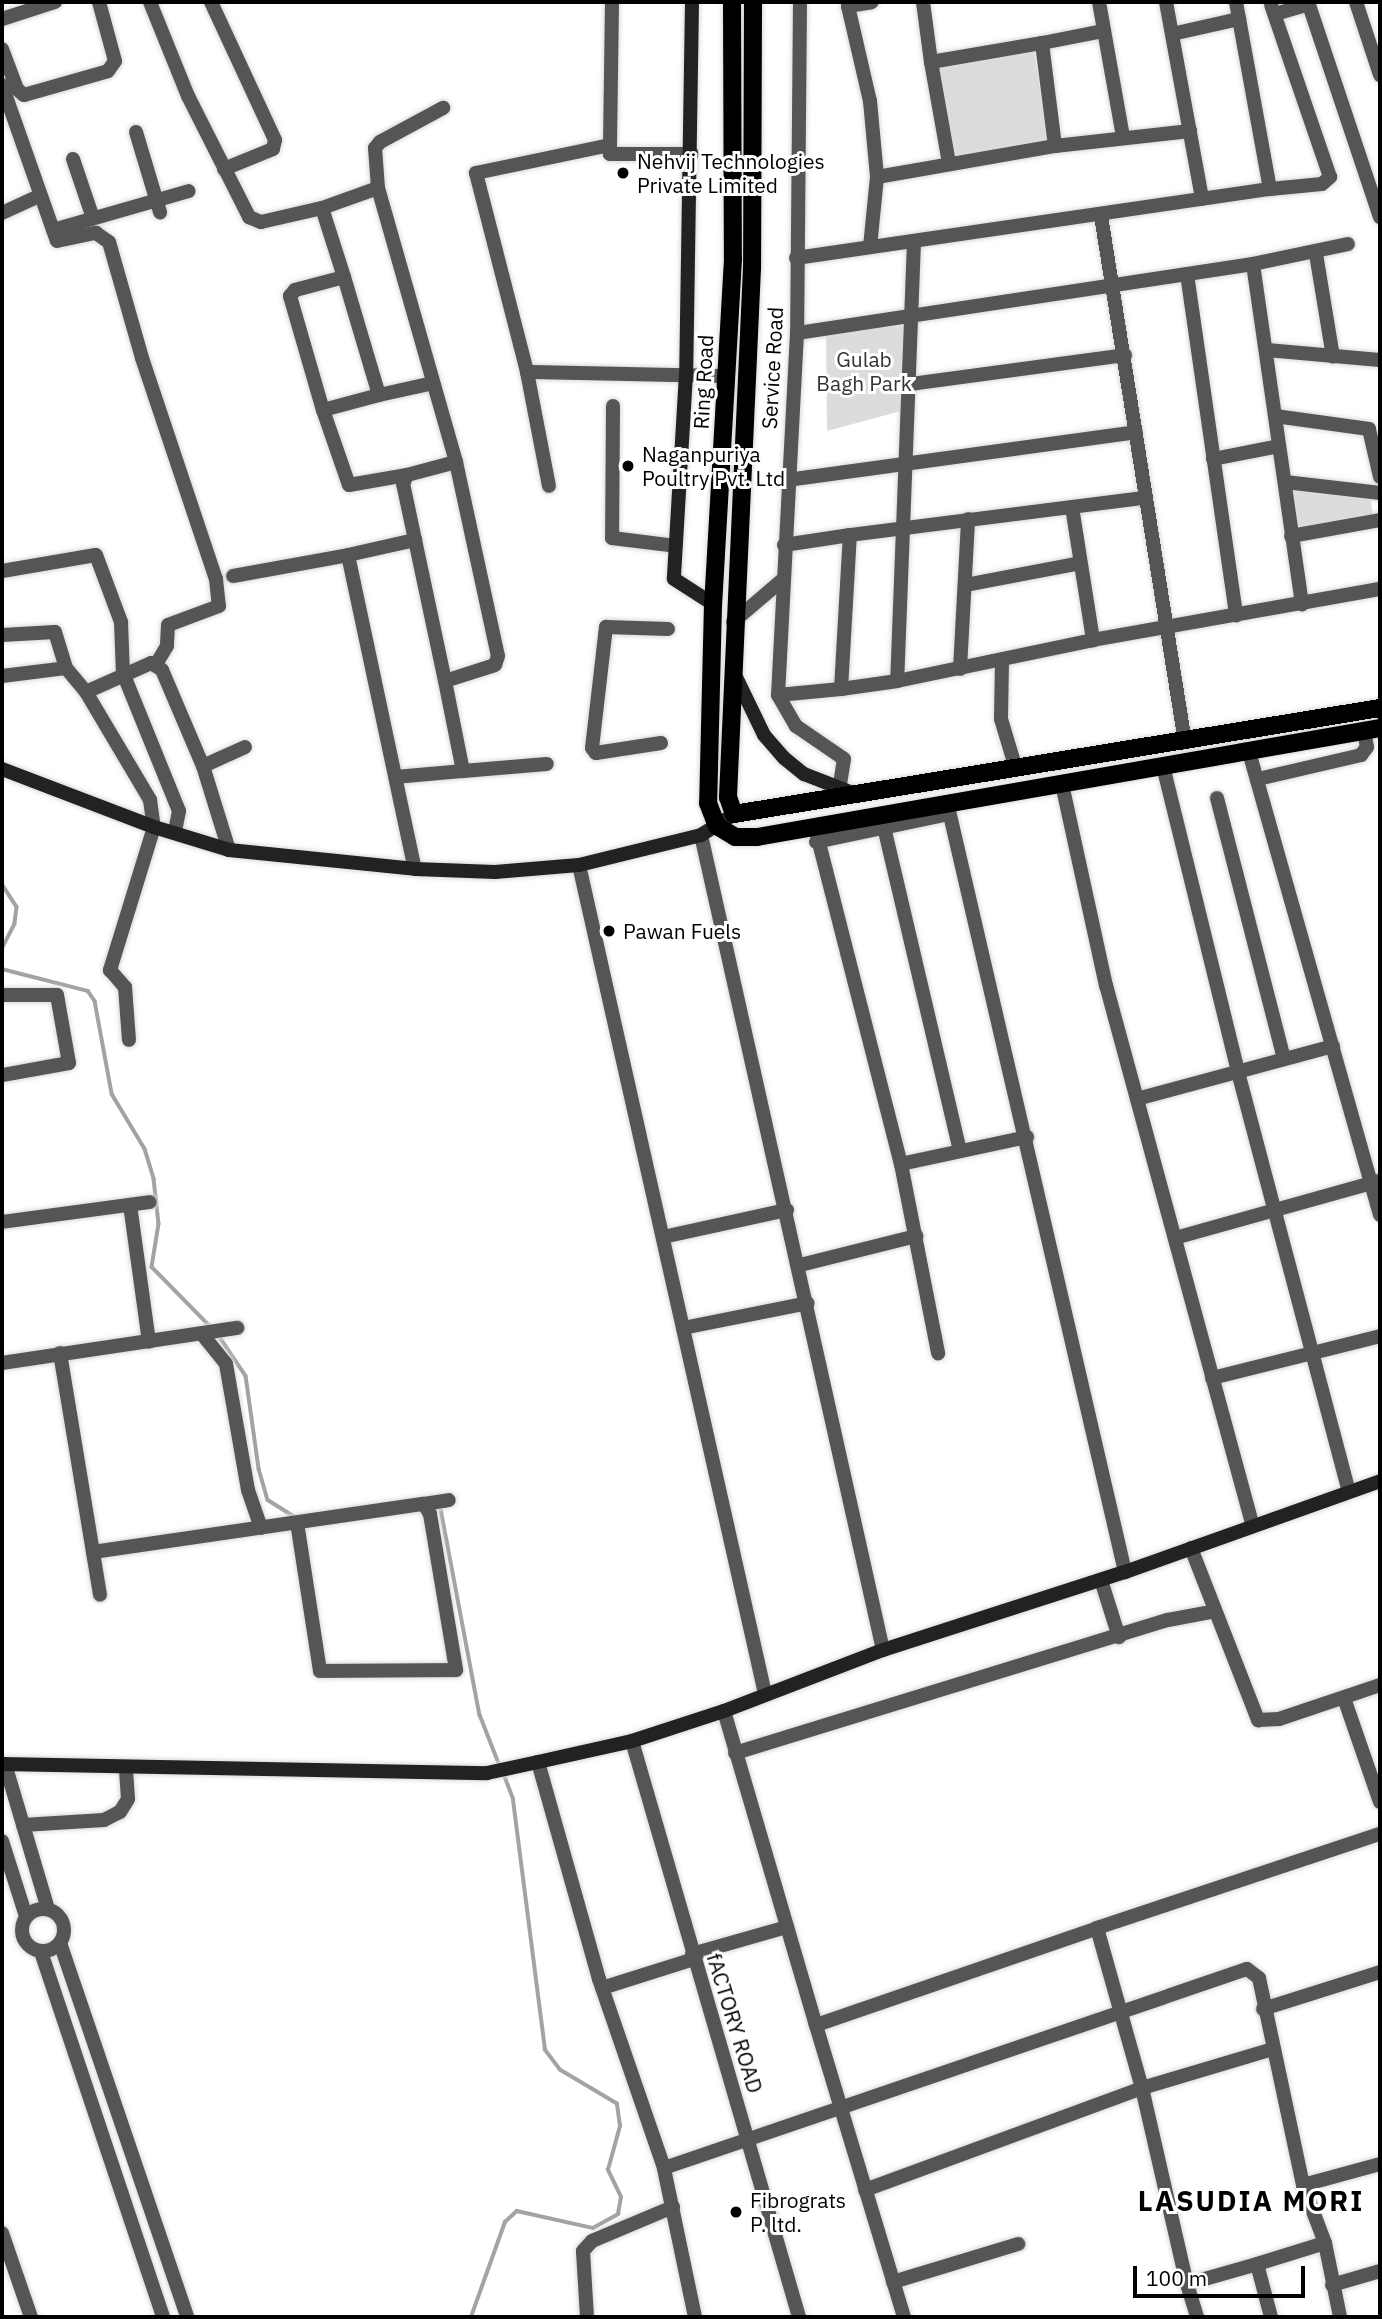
<!DOCTYPE html>
<style>
body{margin:0}
#map{position:relative;width:1382px;height:2319px;overflow:hidden;background:#fff;font-family:"IBM Plex Sans",sans-serif}
div>[style]{position:absolute}
[style*='--x']{left:calc(var(--x)*1px);top:calc(var(--y)*1px);width:calc(var(--w)*1px);rotate:calc(var(--a)*1deg)}
.green>*{inset:0;background:#dcdcdc}
.stream>*{height:3.5px;margin:-1.75px;padding:0 1.75px;transform-origin:1.75px;border-radius:1.75px;background:#a3a3a3}
.roads{filter:drop-shadow(0 0 2px #dbdbdb) drop-shadow(0 0 2px #dbdbdb)}
.street>*{height:14px;margin:-7px;padding:0 7px;transform-origin:7px;border-radius:7px;background:#555}
.street>.ring{margin:-7px;padding:0;box-sizing:content-box;background:none;border:14px solid #555;border-radius:50%}
.secondary>*{height:14px;margin:-7px;padding:0 7px;transform-origin:7px;border-radius:7px;background:#222}
.primary>*{height:18px;margin:-9px;padding:0 9px;transform-origin:9px;border-radius:9px;background:#000}
.dots>*{width:19px;height:19px;translate:-50% -50%;box-sizing:border-box;border:4px solid #fff;border-radius:50%}
span{translate:-50% -50%;white-space:nowrap;text-align:center;line-height:1.15;-webkit-text-stroke:6px #fff;paint-order:stroke}
.poi-label{font-size:21px;color:#000}
.left{translate:0 -50%;text-align:left}
.park-label{font-size:21px;color:#333}
.street-label{font-size:21px;color:#000}
.district-label{font-size:28px;color:#000;font-weight:700;letter-spacing:2px}
.frame{position:absolute;inset:0;border:4px solid #000;pointer-events:none}
.scale{position:absolute;left:1133px;top:2266px;width:172px;height:32px;box-sizing:border-box;border:4px solid #000;border-top:0;padding-left:9px;font-size:21px;line-height:24px;white-space:nowrap;color:#000;-webkit-text-stroke:5px #fff;paint-order:stroke}
</style>
<div id="map">
<div class="green">
<i style="clip-path:polygon(1034px 50px,1048px 142px,956px 158px,937px 69px)"></i>
<i style="clip-path:polygon(903px 326px,901px 411px,827px 431px,826px 332px)"></i>
<i style="clip-path:polygon(1289px 486px,1370px 494px,1373px 517px,1292px 529px)"></i>
</div>
<div class="stream">
<i style="--x:2;--y:884;--w:27;--a:57"></i>
<i style="--x:17;--y:907;--w:17;--a:97"></i>
<i style="--x:15;--y:924;--w:29;--a:117"></i>
<i style="--x:2;--y:969;--w:89;--a:14.3"></i>
<i style="--x:88;--y:991;--w:12;--a:55"></i>
<i style="--x:95;--y:1001;--w:95;--a:79.6"></i>
<i style="--x:112;--y:1094;--w:64;--a:59"></i>
<i style="--x:145;--y:1149;--w:31;--a:73"></i>
<i style="--x:154;--y:1179;--w:45;--a:83.7"></i>
<i style="--x:159;--y:1224;--w:44;--a:99.2"></i>
<i style="--x:152;--y:1267;--w:86;--a:45.5"></i>
<i style="--x:219;--y:1336;--w:48;--a:56"></i>
<i style="--x:246;--y:1376;--w:94;--a:82"></i>
<i style="--x:259;--y:1469;--w:32;--a:74"></i>
<i style="--x:268;--y:1500;--w:32;--a:32"></i>
<i style="--x:440;--y:1504;--w:215;--a:79.3"></i>
<i style="--x:480;--y:1715;--w:55;--a:68.6"></i>
<i style="--x:471;--y:2317;--w:101;--a:-70.3"></i>
<i style="--x:505;--y:2222;--w:16;--a:-43"></i>
<i style="--x:517;--y:2211;--w:78;--a:12.6"></i>
<i style="--x:593;--y:2228;--w:29;--a:-29"></i>
<i style="--x:618;--y:2214;--w:17;--a:-80"></i>
<i style="--x:621;--y:2197;--w:30;--a:-116"></i>
<i style="--x:608;--y:2170;--w:46;--a:-74.7"></i>
<i style="--x:620;--y:2126;--w:22;--a:-98"></i>
<i style="--x:617;--y:2104;--w:66;--a:-149.2"></i>
<i style="--x:560;--y:2070;--w:25;--a:-127"></i>
<i style="--x:545;--y:2050;--w:253;--a:-97.3"></i>
<i style="--x:513;--y:1799;--w:28;--a:-111"></i>
</div>
<div class="roads">
<div class="street">
<i style="--x:150;--y:2;--w:101;--a:68"></i>
<i style="--x:188;--y:96;--w:136;--a:63.2"></i>
<i style="--x:249;--y:217;--w:13;--a:23"></i>
<i style="--x:261;--y:222;--w:63;--a:-12.9"></i>
<i style="--x:211;--y:2;--w:152;--a:65.1"></i>
<i style="--x:275;--y:140;--w:9;--a:103"></i>
<i style="--x:273;--y:149;--w:53;--a:157.8"></i>
<i style="--x:612;--y:2;--w:152;--a:90.8"></i>
<i style="--x:610;--y:154;--w:82;--a:0"></i>
<i style="--x:800;--y:2;--w:331;--a:90.5"></i>
<i style="--x:797;--y:333;--w:362;--a:93"></i>
<i style="--x:778;--y:695;--w:36;--a:60"></i>
<i style="--x:796;--y:726;--w:58;--a:34.5"></i>
<i style="--x:844;--y:759;--w:30;--a:99"></i>
<i style="--x:848;--y:2;--w:4;--a:90"></i>
<i style="--x:848;--y:6;--w:24;--a:-9"></i>
<i style="--x:923;--y:2;--w:61;--a:82.4"></i>
<i style="--x:1099;--y:2;--w:137;--a:79.9"></i>
<i style="--x:1166;--y:2;--w:200;--a:79.6"></i>
<i style="--x:1308;--y:2;--w:227;--a:71.5"></i>
<i style="--x:1356;--y:2;--w:77;--a:71.8"></i>
<i style="--x:848;--y:6;--w:98;--a:77"></i>
<i style="--x:870;--y:101;--w:76;--a:84.7"></i>
<i style="--x:877;--y:177;--w:181;--a:-9.9"></i>
<i style="--x:1055;--y:146;--w:136;--a:-6.3"></i>
<i style="--x:1275;--y:14;--w:35;--a:-16"></i>
<i style="--x:2;--y:19;--w:56;--a:-17.8"></i>
<i style="--x:1172;--y:34;--w:69;--a:-12.6"></i>
<i style="--x:2;--y:49;--w:43;--a:69.4"></i>
<i style="--x:17;--y:89;--w:9;--a:41"></i>
<i style="--x:24;--y:95;--w:87;--a:-15.9"></i>
<i style="--x:108;--y:71;--w:12;--a:-55"></i>
<i style="--x:115;--y:61;--w:61;--a:-105.2"></i>
<i style="--x:2;--y:85;--w:165;--a:70.6"></i>
<i style="--x:57;--y:241;--w:40;--a:-12"></i>
<i style="--x:96;--y:233;--w:16;--a:35"></i>
<i style="--x:109;--y:242;--w:121;--a:74.1"></i>
<i style="--x:142;--y:358;--w:233;--a:71.5"></i>
<i style="--x:216;--y:579;--w:27;--a:84"></i>
<i style="--x:219;--y:606;--w:54;--a:159.6"></i>
<i style="--x:168;--y:625;--w:21;--a:93"></i>
<i style="--x:167;--y:646;--w:21;--a:121"></i>
<i style="--x:136;--y:132;--w:84;--a:73.3"></i>
<i style="--x:610;--y:145;--w:137;--a:168.2"></i>
<i style="--x:476;--y:173;--w:205;--a:75.6"></i>
<i style="--x:527;--y:372;--w:199;--a:1.2"></i>
<i style="--x:1055;--y:146;--w:104;--a:-97.2"></i>
<i style="--x:1042;--y:43;--w:63;--a:-11"></i>
<i style="--x:73;--y:159;--w:62;--a:71.3"></i>
<i style="--x:949;--y:163;--w:103;--a:-100.1"></i>
<i style="--x:931;--y:62;--w:113;--a:-9.7"></i>
<i style="--x:378;--y:188;--w:40;--a:-94.3"></i>
<i style="--x:375;--y:148;--w:8;--a:-50"></i>
<i style="--x:380;--y:142;--w:72;--a:-28.4"></i>
<i style="--x:1270;--y:189;--w:52;--a:-5.5"></i>
<i style="--x:1322;--y:184;--w:11;--a:-41"></i>
<i style="--x:1330;--y:177;--w:182;--a:-108.9"></i>
<i style="--x:2;--y:213;--w:41;--a:-24.7"></i>
<i style="--x:1101;--y:216;--w:533;--a:80.93"></i>
<i style="--x:53;--y:230;--w:141;--a:-16"></i>
<i style="--x:914;--y:242;--w:439;--a:92.2"></i>
<i style="--x:897;--y:681;--w:200;--a:-11.8"></i>
<i style="--x:1093;--y:640;--w:291;--a:-10.1"></i>
<i style="--x:870;--y:247;--w:70;--a:-84.3"></i>
<i style="--x:1316;--y:254;--w:104;--a:80.6"></i>
<i style="--x:796;--y:258;--w:479;--a:-8.3"></i>
<i style="--x:1270;--y:189;--w:190;--a:-100.3"></i>
<i style="--x:1253;--y:264;--w:344;--a:81.8"></i>
<i style="--x:1187;--y:274;--w:345;--a:81.8"></i>
<i style="--x:344;--y:277;--w:51;--a:165.1"></i>
<i style="--x:295;--y:290;--w:8;--a:130"></i>
<i style="--x:290;--y:296;--w:119;--a:73.9"></i>
<i style="--x:323;--y:410;--w:58;--a:-15"></i>
<i style="--x:379;--y:395;--w:123;--a:-106.5"></i>
<i style="--x:344;--y:277;--w:72;--a:-107.7"></i>
<i style="--x:322;--y:208;--w:59;--a:-19.7"></i>
<i style="--x:378;--y:188;--w:285;--a:74.1"></i>
<i style="--x:456;--y:462;--w:198;--a:77.8"></i>
<i style="--x:498;--y:656;--w:9;--a:108"></i>
<i style="--x:495;--y:665;--w:52;--a:162.3"></i>
<i style="--x:445;--y:681;--w:92;--a:78.7"></i>
<i style="--x:463;--y:771;--w:67;--a:174.9"></i>
<i style="--x:797;--y:333;--w:461;--a:-8.6"></i>
<i style="--x:1253;--y:264;--w:97;--a:-11.9"></i>
<i style="--x:1267;--y:350;--w:113;--a:5.1"></i>
<i style="--x:527;--y:372;--w:116;--a:79.1"></i>
<i style="--x:911;--y:384;--w:216;--a:-7.7"></i>
<i style="--x:379;--y:395;--w:55;--a:-12.5"></i>
<i style="--x:613;--y:406;--w:132;--a:90.4"></i>
<i style="--x:612;--y:538;--w:64;--a:7.1"></i>
<i style="--x:323;--y:410;--w:79;--a:70.9"></i>
<i style="--x:349;--y:485;--w:59;--a:-9.8"></i>
<i style="--x:1275;--y:416;--w:95;--a:7.9"></i>
<i style="--x:1369;--y:429;--w:49;--a:77.1"></i>
<i style="--x:1213;--y:459;--w:67;--a:-11.1"></i>
<i style="--x:787;--y:480;--w:352;--a:-7.8"></i>
<i style="--x:1285;--y:482;--w:96;--a:6.6"></i>
<i style="--x:1072;--y:507;--w:135;--a:81"></i>
<i style="--x:1291;--y:536;--w:90;--a:-10.2"></i>
<i style="--x:784;--y:545;--w:67;--a:-8.6"></i>
<i style="--x:348;--y:555;--w:69;--a:-12.6"></i>
<i style="--x:2;--y:571;--w:95;--a:-9.7"></i>
<i style="--x:96;--y:555;--w:72;--a:69.5"></i>
<i style="--x:121;--y:622;--w:51;--a:87.8"></i>
<i style="--x:123;--y:673;--w:149;--a:67.9"></i>
<i style="--x:179;--y:811;--w:21;--a:101"></i>
<i style="--x:233;--y:576;--w:117;--a:-10.3"></i>
<i style="--x:348;--y:555;--w:321;--a:78"></i>
<i style="--x:965;--y:585;--w:117;--a:-10.8"></i>
<i style="--x:733;--y:622;--w:63;--a:-40.5"></i>
<i style="--x:2;--y:635;--w:53;--a:-3.2"></i>
<i style="--x:55;--y:632;--w:38;--a:73"></i>
<i style="--x:66;--y:668;--w:31;--a:50"></i>
<i style="--x:86;--y:692;--w:126;--a:59.3"></i>
<i style="--x:150;--y:800;--w:27;--a:82"></i>
<i style="--x:154;--y:827;--w:150;--a:107.1"></i>
<i style="--x:110;--y:970;--w:23;--a:49"></i>
<i style="--x:125;--y:987;--w:53;--a:85.7"></i>
<i style="--x:1002;--y:661;--w:58;--a:91"></i>
<i style="--x:1001;--y:719;--w:52;--a:73.3"></i>
<i style="--x:960;--y:669;--w:150;--a:-86.9"></i>
<i style="--x:2;--y:676;--w:64;--a:-7.1"></i>
<i style="--x:445;--y:681;--w:201;--a:-102"></i>
<i style="--x:403;--y:484;--w:10;--a:-66"></i>
<i style="--x:407;--y:475;--w:51;--a:-14.9"></i>
<i style="--x:841;--y:689;--w:57;--a:-8.1"></i>
<i style="--x:86;--y:692;--w:71;--a:-24"></i>
<i style="--x:151;--y:663;--w:13;--a:32"></i>
<i style="--x:162;--y:670;--w:104;--a:66.9"></i>
<i style="--x:203;--y:766;--w:88;--a:72.8"></i>
<i style="--x:778;--y:695;--w:63;--a:-5.4"></i>
<i style="--x:841;--y:689;--w:154;--a:-86.7"></i>
<i style="--x:850;--y:535;--w:295;--a:-7.2"></i>
<i style="--x:661;--y:743;--w:66;--a:171.3"></i>
<i style="--x:596;--y:753;--w:6;--a:-129"></i>
<i style="--x:592;--y:748;--w:122;--a:-83.4"></i>
<i style="--x:606;--y:627;--w:62;--a:1.8"></i>
<i style="--x:1249;--y:752;--w:481;--a:74.2"></i>
<i style="--x:203;--y:766;--w:46;--a:-24.3"></i>
<i style="--x:1163;--y:766;--w:315;--a:76.2"></i>
<i style="--x:1238;--y:1072;--w:433;--a:75.2"></i>
<i style="--x:463;--y:771;--w:84;--a:-4.8"></i>
<i style="--x:1258;--y:779;--w:106;--a:-13.1"></i>
<i style="--x:1361;--y:755;--w:10;--a:-53"></i>
<i style="--x:1367;--y:747;--w:16;--a:-101"></i>
<i style="--x:1062;--y:784;--w:206;--a:77.7"></i>
<i style="--x:1106;--y:985;--w:557;--a:74.82"></i>
<i style="--x:1217;--y:798;--w:269;--a:75.6"></i>
<i style="--x:947;--y:802;--w:790;--a:76.98"></i>
<i style="--x:815;--y:827;--w:348;--a:75.7"></i>
<i style="--x:901;--y:1164;--w:129;--a:-12.1"></i>
<i style="--x:884;--y:827;--w:332;--a:76.8"></i>
<i style="--x:701;--y:835;--w:835;--a:77.41"></i>
<i style="--x:816;--y:842;--w:136;--a:-11.9"></i>
<i style="--x:579;--y:865;--w:850;--a:77.35"></i>
<i style="--x:2;--y:995;--w:55;--a:0"></i>
<i style="--x:57;--y:995;--w:69;--a:80"></i>
<i style="--x:69;--y:1063;--w:68;--a:169.8"></i>
<i style="--x:1137;--y:1099;--w:203;--a:-15.1"></i>
<i style="--x:901;--y:1164;--w:193;--a:78.9"></i>
<i style="--x:130;--y:1205;--w:138;--a:82.1"></i>
<i style="--x:2;--y:1222;--w:149;--a:-7.7"></i>
<i style="--x:663;--y:1237;--w:127;--a:-12.3"></i>
<i style="--x:1175;--y:1238;--w:212;--a:-15.6"></i>
<i style="--x:800;--y:1265;--w:120;--a:-14"></i>
<i style="--x:683;--y:1328;--w:127;--a:-11.3"></i>
<i style="--x:202;--y:1334;--w:38;--a:51"></i>
<i style="--x:226;--y:1364;--w:128;--a:80.1"></i>
<i style="--x:248;--y:1490;--w:40;--a:71.1"></i>
<i style="--x:60;--y:1353;--w:245;--a:80.6"></i>
<i style="--x:2;--y:1363;--w:238;--a:-8.5"></i>
<i style="--x:1212;--y:1378;--w:173;--a:-14"></i>
<i style="--x:424;--y:1504;--w:25;--a:-9"></i>
<i style="--x:1191;--y:1548;--w:185;--a:68.7"></i>
<i style="--x:1258;--y:1720;--w:21;--a:-3"></i>
<i style="--x:1279;--y:1719;--w:107;--a:-18.6"></i>
<i style="--x:93;--y:1552;--w:334;--a:-8.3"></i>
<i style="--x:424;--y:1504;--w:12;--a:59"></i>
<i style="--x:430;--y:1514;--w:158;--a:80.5"></i>
<i style="--x:456;--y:1670;--w:136;--a:179.6"></i>
<i style="--x:320;--y:1671;--w:150;--a:-98.8"></i>
<i style="--x:1101;--y:1580;--w:60;--a:72.5"></i>
<i style="--x:1344;--y:1698;--w:110;--a:70.9"></i>
<i style="--x:724;--y:1711;--w:327;--a:73.7"></i>
<i style="--x:632;--y:1741;--w:600;--a:73.83"></i>
<i style="--x:735;--y:1753;--w:453;--a:-17.1"></i>
<i style="--x:1168;--y:1620;--w:48;--a:-10.8"></i>
<i style="--x:538;--y:1762;--w:225;--a:74.3"></i>
<i style="--x:599;--y:1979;--w:200;--a:71"></i>
<i style="--x:5;--y:1764;--w:151;--a:73.5"></i>
<i style="--x:23;--y:1825;--w:81;--a:-3.5"></i>
<i style="--x:104;--y:1820;--w:18;--a:-27"></i>
<i style="--x:120;--y:1812;--w:15;--a:-58"></i>
<i style="--x:128;--y:1799;--w:32;--a:-94"></i>
<i style="--x:2;--y:1841;--w:79;--a:72.3"></i>
<i class="ring" style="left:22px;top:1909px;width:28px;height:28px"></i>
<i style="--x:1097;--y:1928;--w:298;--a:-18.4"></i>
<i style="--x:60;--y:1943;--w:395;--a:71.2"></i>
<i style="--x:41;--y:1952;--w:385;--a:71.5"></i>
<i style="--x:692;--y:1954;--w:99;--a:-15.9"></i>
<i style="--x:602;--y:1988;--w:96;--a:-17.5"></i>
<i style="--x:1263;--y:2009;--w:123;--a:-17.5"></i>
<i style="--x:1303;--y:2185;--w:80;--a:-15.3"></i>
<i style="--x:865;--y:2190;--w:295;--a:-20.2"></i>
<i style="--x:1142;--y:2088;--w:137;--a:-16.6"></i>
<i style="--x:2;--y:2233;--w:89;--a:71"></i>
<i style="--x:1257;--y:2264;--w:71;--a:-17.2"></i>
<i style="--x:893;--y:2282;--w:131;--a:-16.9"></i>
<i style="--x:1187;--y:2284;--w:34;--a:73"></i>
<i style="--x:1332;--y:2285;--w:50;--a:-16.3"></i>
<i style="--x:587;--y:2317;--w:66;--a:-93.5"></i>
<i style="--x:583;--y:2251;--w:13;--a:-48"></i>
<i style="--x:592;--y:2241;--w:88;--a:-22.8"></i>
<i style="--x:695;--y:2317;--w:152;--a:-101.8"></i>
<i style="--x:664;--y:2168;--w:616;--a:-18.85"></i>
<i style="--x:1247;--y:1969;--w:15;--a:37"></i>
<i style="--x:1259;--y:1978;--w:212;--a:78"></i>
<i style="--x:1303;--y:2185;--w:62;--a:69.2"></i>
<i style="--x:1325;--y:2243;--w:76;--a:78.5"></i>
<i style="--x:904;--y:2317;--w:305;--a:-106.8"></i>
<i style="--x:816;--y:2025;--w:297;--a:-19"></i>
<i style="--x:1097;--y:1928;--w:166;--a:74.3"></i>
<i style="--x:1142;--y:2088;--w:201;--a:77.1"></i>
<i style="--x:1187;--y:2284;--w:73;--a:-15.9"></i>
<i style="--x:1257;--y:2264;--w:55;--a:75.2"></i>
</div>
<div class="secondary">
<i style="--x:692;--y:2;--w:372;--a:90.9"></i>
<i style="--x:686;--y:374;--w:205;--a:93.4"></i>
<i style="--x:674;--y:579;--w:46;--a:32.7"></i>
<i style="--x:735;--y:675;--w:67;--a:64.2"></i>
<i style="--x:764;--y:735;--w:30;--a:49"></i>
<i style="--x:784;--y:758;--w:26;--a:39"></i>
<i style="--x:804;--y:774;--w:53;--a:21.2"></i>
<i style="--x:2;--y:769;--w:163;--a:20.9"></i>
<i style="--x:154;--y:827;--w:78;--a:17"></i>
<i style="--x:229;--y:850;--w:187;--a:5.8"></i>
<i style="--x:415;--y:869;--w:80;--a:2.1"></i>
<i style="--x:495;--y:872;--w:84;--a:-4.8"></i>
<i style="--x:579;--y:865;--w:126;--a:-13.8"></i>
<i style="--x:701;--y:835;--w:39;--a:-32"></i>
<i style="--x:2;--y:1764;--w:485;--a:1.1"></i>
<i style="--x:487;--y:1773;--w:52;--a:-12.2"></i>
<i style="--x:538;--y:1762;--w:96;--a:-12.6"></i>
<i style="--x:632;--y:1741;--w:97;--a:-18.1"></i>
<i style="--x:724;--y:1711;--w:170;--a:-21"></i>
<i style="--x:883;--y:1650;--w:254;--a:-17.9"></i>
<i style="--x:1125;--y:1572;--w:271;--a:-19.6"></i>
</div>
<div class="primary">
<i style="--x:732;--y:2;--w:257;--a:89.8"></i>
<i style="--x:733;--y:259;--w:346;--a:93.3"></i>
<i style="--x:713;--y:604;--w:199;--a:91.4"></i>
<i style="--x:708;--y:803;--w:25;--a:69"></i>
<i style="--x:717;--y:826;--w:21;--a:31"></i>
<i style="--x:735;--y:837;--w:22;--a:0"></i>
<i style="--x:757;--y:837;--w:632;--a:-9.92"></i>
<i style="--x:753;--y:2;--w:266;--a:90.2"></i>
<i style="--x:752;--y:268;--w:530;--a:92.6"></i>
<i style="--x:728;--y:797;--w:18;--a:71"></i>
<i style="--x:734;--y:814;--w:655;--a:-9.32"></i>
</div>
</div>
<div class="dots">
<i style="left:623px;top:173px;background:#000"></i>
<i style="left:628px;top:466px;background:#000"></i>
<i style="left:609px;top:931px;background:#000"></i>
<i style="left:736px;top:2212px;background:#000"></i>
</div>
<div class="poi-label">
<span class="left" style="left:637px;top:173px">Nehvij Technologies<br>Private Limited</span>
<span class="left" style="left:642px;top:466px">Naganpuriya<br>Poultry Pvt. Ltd</span>
<span class="left" style="left:623px;top:931px">Pawan Fuels</span>
<span class="left" style="left:750px;top:2212px">Fibrograts<br>P. ltd.</span>
</div>
<div class="park-label">
<span style="left:864px;top:371px">Gulab<br>Bagh Park</span>
</div>
<div class="street-label">
<span style="left:772px;top:368px;rotate:-87deg">Service Road</span>
<span style="left:703px;top:382px;rotate:-87deg">Ring Road</span>
<span style="left:735px;top:2023px;rotate:73deg">fACTORY ROAD</span>
</div>
<div class="district-label">
<span style="left:1251px;top:2201px">LASUDIA MORI</span>
</div>
<div class="frame"></div>
<div class="scale">100 m</div>
</div>
